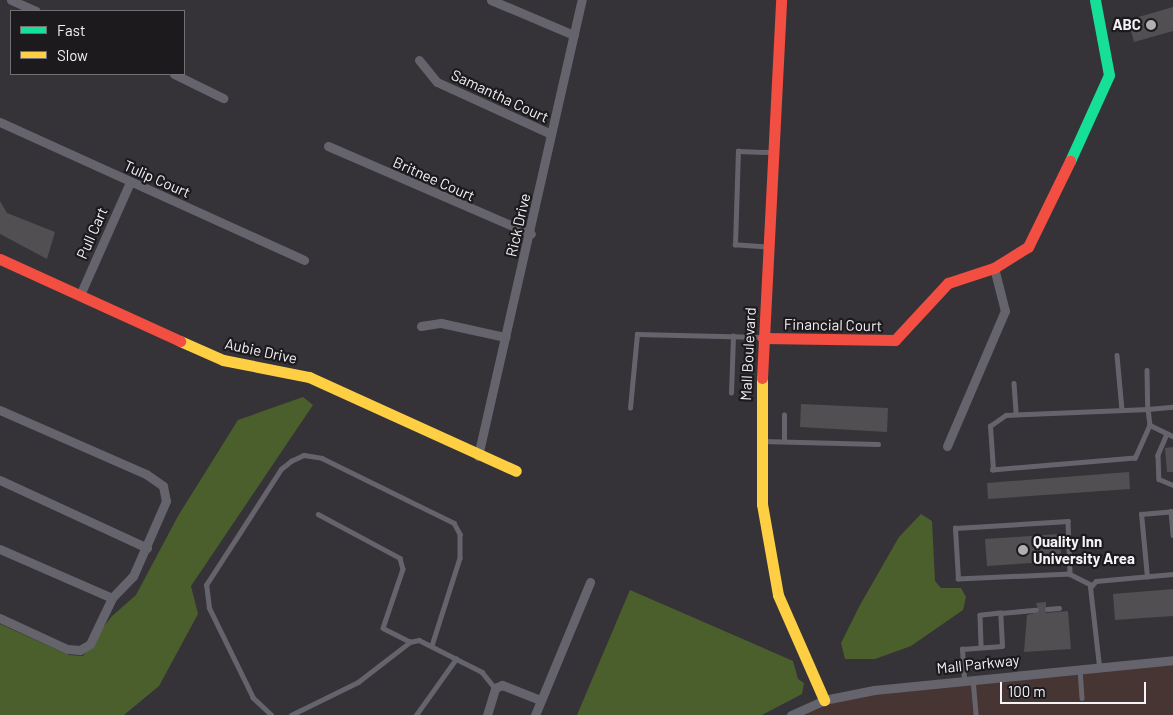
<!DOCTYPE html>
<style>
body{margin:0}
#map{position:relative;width:1173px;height:715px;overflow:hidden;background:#353337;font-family:Barlow,sans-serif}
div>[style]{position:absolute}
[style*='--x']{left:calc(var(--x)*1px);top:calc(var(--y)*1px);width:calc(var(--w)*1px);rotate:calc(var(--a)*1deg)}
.commercial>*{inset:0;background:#473534}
.green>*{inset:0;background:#4a5f2c}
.building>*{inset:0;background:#514f51}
.lane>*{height:4.5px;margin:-2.25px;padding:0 2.25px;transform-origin:2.25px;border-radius:2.25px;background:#65646d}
.street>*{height:9px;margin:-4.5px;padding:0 4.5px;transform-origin:4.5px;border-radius:4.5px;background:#65646d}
.fast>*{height:11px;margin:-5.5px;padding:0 5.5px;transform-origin:5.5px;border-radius:5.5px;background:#16e098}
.slow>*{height:11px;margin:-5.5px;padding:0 5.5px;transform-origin:5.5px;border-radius:5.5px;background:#ffcf43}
.jam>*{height:11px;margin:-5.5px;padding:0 5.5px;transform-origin:5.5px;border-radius:5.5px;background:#f24e42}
.dots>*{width:14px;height:14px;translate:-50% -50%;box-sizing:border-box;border:2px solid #1c1a1d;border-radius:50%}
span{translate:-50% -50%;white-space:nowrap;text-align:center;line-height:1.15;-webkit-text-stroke:4.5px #1c1a1d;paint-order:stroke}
.poi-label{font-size:15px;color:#f5f2f7;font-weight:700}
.right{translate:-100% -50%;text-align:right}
.left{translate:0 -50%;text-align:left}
.street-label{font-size:15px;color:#f5f2f7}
.legend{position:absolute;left:10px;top:10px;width:175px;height:65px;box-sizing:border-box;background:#1c1a1d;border:1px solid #737074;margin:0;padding:6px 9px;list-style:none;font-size:15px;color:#f5f2f7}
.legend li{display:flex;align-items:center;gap:10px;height:25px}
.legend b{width:25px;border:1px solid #737074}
.scale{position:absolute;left:1000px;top:682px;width:146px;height:22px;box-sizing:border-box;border:2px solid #f5f2f7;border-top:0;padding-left:6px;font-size:15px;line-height:18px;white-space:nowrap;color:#f5f2f7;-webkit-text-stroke:4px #1c1a1d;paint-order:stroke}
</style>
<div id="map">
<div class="commercial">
<i style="clip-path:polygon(1173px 660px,1173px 715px,791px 715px,824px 700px)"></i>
</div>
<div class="green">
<i style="clip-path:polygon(303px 397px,313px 405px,191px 586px,198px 614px,159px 686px,124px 715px,0 715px,0 624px,69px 655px,83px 656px,111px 617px,136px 595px,178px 516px,238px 420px)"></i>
<i style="clip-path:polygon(921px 514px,932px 521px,935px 581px,941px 588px,961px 588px,966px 597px,963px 610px,911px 646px,875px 659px,845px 659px,841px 643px,860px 605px,899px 537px)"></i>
<i style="clip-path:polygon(630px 590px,793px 661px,798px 679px,804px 683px,802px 694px,762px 715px,577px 715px)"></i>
</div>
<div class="building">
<i style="clip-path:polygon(1173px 7px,1173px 31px,1134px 42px,1128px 20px)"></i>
<i style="clip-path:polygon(0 201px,7px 213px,55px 232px,47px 259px,0 234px)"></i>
<i style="clip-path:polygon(801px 404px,888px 408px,887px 432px,800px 427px)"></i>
<i style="clip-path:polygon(1173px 447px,1173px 472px,1167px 472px,1165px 448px)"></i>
<i style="clip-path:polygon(1129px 472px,1130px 489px,988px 499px,987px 483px)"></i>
<i style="clip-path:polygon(1059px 534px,1062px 561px,987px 566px,985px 539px)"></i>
<i style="clip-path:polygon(1173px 589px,1173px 616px,1115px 620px,1113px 594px)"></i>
<i style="clip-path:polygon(1046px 602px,1046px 613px,1068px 611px,1071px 649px,1024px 652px,1027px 615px,1039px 612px,1036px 603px)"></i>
</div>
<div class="lane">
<i style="--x:766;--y:247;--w:31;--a:-176"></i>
<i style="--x:735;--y:245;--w:94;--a:-88.2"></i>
<i style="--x:738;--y:151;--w:35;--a:2"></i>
<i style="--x:1117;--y:355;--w:55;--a:84.8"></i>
<i style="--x:1147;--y:370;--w:39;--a:89"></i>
<i style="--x:1148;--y:409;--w:16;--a:83"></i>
<i style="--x:1150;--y:425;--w:36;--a:114"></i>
<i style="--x:1135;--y:458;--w:143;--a:175.2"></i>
<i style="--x:993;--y:470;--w:44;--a:-93.9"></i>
<i style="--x:990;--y:426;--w:19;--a:-35"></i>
<i style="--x:1006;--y:415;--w:142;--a:-2.4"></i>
<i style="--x:1148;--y:409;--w:25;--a:-5"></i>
<i style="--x:1014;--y:383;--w:31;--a:86"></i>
<i style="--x:731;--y:393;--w:57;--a:-88"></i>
<i style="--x:630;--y:408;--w:74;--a:-84.6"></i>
<i style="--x:637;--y:334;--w:125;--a:1.4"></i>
<i style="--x:1150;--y:425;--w:25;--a:26"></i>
<i style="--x:1166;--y:436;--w:21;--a:113"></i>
<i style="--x:1158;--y:455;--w:24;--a:88"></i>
<i style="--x:1159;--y:479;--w:15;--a:23"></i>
<i style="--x:761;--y:441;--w:117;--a:1.5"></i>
<i style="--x:784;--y:441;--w:26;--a:-90"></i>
<i style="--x:1171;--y:511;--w:24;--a:85"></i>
<i style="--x:318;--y:514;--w:93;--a:28.2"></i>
<i style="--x:400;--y:558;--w:11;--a:75"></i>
<i style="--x:403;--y:569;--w:62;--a:108.7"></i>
<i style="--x:383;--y:628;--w:30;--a:27"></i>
<i style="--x:1070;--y:574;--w:112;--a:177.4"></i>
<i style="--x:958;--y:579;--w:51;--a:-93.4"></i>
<i style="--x:955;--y:528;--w:113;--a:-3.5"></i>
<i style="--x:1068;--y:521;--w:53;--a:87.8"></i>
<i style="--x:1070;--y:574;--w:25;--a:27"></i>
<i style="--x:1147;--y:577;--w:63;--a:-95.4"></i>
<i style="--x:1141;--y:514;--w:32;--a:-5"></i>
<i style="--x:1047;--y:609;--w:12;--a:-5"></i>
<i style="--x:1000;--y:613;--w:36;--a:-5"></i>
<i style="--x:1099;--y:666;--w:80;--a:-96.5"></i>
<i style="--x:1090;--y:587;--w:8;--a:-45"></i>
<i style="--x:1096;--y:581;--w:77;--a:-5.2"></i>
<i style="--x:1080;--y:669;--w:29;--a:86"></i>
<i style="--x:964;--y:678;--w:29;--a:-94"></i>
<i style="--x:962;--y:649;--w:40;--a:-4.3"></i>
<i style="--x:1002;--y:646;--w:33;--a:-93"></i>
<i style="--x:1000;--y:613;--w:20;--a:174"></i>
<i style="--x:980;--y:615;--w:32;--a:88"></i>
<i style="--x:973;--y:679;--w:36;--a:85"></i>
<i style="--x:271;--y:715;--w:25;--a:-137"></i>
<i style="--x:253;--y:698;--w:100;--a:-116.1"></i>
<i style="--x:209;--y:608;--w:23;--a:-97"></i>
<i style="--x:206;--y:585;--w:138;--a:-57.1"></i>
<i style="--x:281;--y:469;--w:13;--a:-39"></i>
<i style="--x:291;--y:461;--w:14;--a:-25"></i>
<i style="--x:304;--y:455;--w:18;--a:9"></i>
<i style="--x:322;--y:458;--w:147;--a:26.2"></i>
<i style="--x:454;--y:523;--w:13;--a:61"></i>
<i style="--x:460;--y:534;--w:24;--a:90"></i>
<i style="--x:460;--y:558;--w:92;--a:107.7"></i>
<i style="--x:291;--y:715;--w:75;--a:-26.2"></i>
<i style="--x:358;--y:682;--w:66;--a:-37.6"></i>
<i style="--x:410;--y:642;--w:9;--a:-13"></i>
<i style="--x:419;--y:640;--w:71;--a:26.9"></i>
<i style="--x:482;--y:672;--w:21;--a:51"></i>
<i style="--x:416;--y:715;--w:69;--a:-54.5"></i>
</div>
<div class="street">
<i style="--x:11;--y:0;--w:27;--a:24"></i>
<i style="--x:491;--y:0;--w:90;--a:22.9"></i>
<i style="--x:419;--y:60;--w:28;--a:51"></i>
<i style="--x:437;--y:82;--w:125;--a:24.5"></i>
<i style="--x:174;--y:74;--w:55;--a:26.1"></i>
<i style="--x:0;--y:122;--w:334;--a:24.4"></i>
<i style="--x:328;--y:146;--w:221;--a:23.4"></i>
<i style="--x:80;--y:295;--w:124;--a:-66.1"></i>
<i style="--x:421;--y:326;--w:20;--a:-9"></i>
<i style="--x:441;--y:323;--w:66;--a:12.3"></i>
<i style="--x:0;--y:410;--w:159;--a:23.7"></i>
<i style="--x:146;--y:474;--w:21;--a:35"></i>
<i style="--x:163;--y:486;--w:15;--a:79"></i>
<i style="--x:166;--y:501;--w:82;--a:113.7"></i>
<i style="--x:133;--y:576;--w:30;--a:134"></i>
<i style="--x:112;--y:598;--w:51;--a:115.6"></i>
<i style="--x:90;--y:644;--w:12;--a:149"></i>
<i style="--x:80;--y:650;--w:13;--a:-176"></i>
<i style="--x:67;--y:649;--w:74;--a:-155.2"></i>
<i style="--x:947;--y:446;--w:147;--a:-66.8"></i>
<i style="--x:1005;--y:311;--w:44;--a:-104.3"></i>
<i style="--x:478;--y:456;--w:468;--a:-77.2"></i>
<i style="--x:0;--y:480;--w:162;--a:24.8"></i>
<i style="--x:0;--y:549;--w:122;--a:23.6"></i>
<i style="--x:487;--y:715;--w:28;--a:-73"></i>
<i style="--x:495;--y:688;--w:8;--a:-23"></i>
<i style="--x:502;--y:685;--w:41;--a:21.5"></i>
<i style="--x:535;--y:715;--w:144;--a:-67.5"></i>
<i style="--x:791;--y:715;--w:36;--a:-24"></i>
<i style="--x:824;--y:700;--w:51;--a:-11.3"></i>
<i style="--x:874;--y:690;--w:301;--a:-5.7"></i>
</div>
<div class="fast">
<i style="--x:1070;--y:161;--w:94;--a:-65.6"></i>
<i style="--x:1109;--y:75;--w:76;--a:-100.6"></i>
</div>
<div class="slow">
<i style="--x:180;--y:341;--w:47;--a:23.8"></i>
<i style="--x:223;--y:360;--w:88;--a:11.2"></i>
<i style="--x:309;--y:377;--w:227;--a:24.4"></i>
<i style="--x:762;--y:378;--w:126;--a:90"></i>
<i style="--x:762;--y:504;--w:92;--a:80"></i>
<i style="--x:778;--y:595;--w:115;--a:66.3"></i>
</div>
<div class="jam">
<i style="--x:0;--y:259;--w:198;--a:24.5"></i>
<i style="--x:763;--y:338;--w:132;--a:0.9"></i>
<i style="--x:895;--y:340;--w:78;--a:-47.1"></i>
<i style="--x:948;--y:283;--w:48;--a:-18.1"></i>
<i style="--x:994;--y:268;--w:40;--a:-32"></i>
<i style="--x:1028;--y:247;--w:96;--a:-64"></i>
<i style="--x:762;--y:378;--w:378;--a:-87.1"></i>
</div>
<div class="dots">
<i style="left:1151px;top:25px;background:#b2afb4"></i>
<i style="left:1023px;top:550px;background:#b2afb4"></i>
</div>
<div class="poi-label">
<span class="right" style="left:1141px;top:25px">ABC</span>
<span class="left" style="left:1033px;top:550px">Quality Inn<br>University Area</span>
</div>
<div class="street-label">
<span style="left:500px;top:96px;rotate:25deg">Samantha Court</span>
<span style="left:157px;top:179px;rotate:24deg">Tulip Court</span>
<span style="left:434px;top:179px;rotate:24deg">Britnee Court</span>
<span style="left:518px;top:225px;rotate:-77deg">Rick Drive</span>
<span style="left:92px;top:233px;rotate:-66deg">Pull Cart</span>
<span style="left:833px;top:325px;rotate:1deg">Financial Court</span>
<span style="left:261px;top:351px;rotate:12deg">Aubie Drive</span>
<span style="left:748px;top:354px;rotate:-87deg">Mall Boulevard</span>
<span style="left:978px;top:664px;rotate:-6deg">Mall Parkway</span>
</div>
<ul class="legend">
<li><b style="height:6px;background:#16e098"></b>Fast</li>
<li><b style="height:6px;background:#ffcf43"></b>Slow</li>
</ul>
<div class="scale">100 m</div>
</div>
